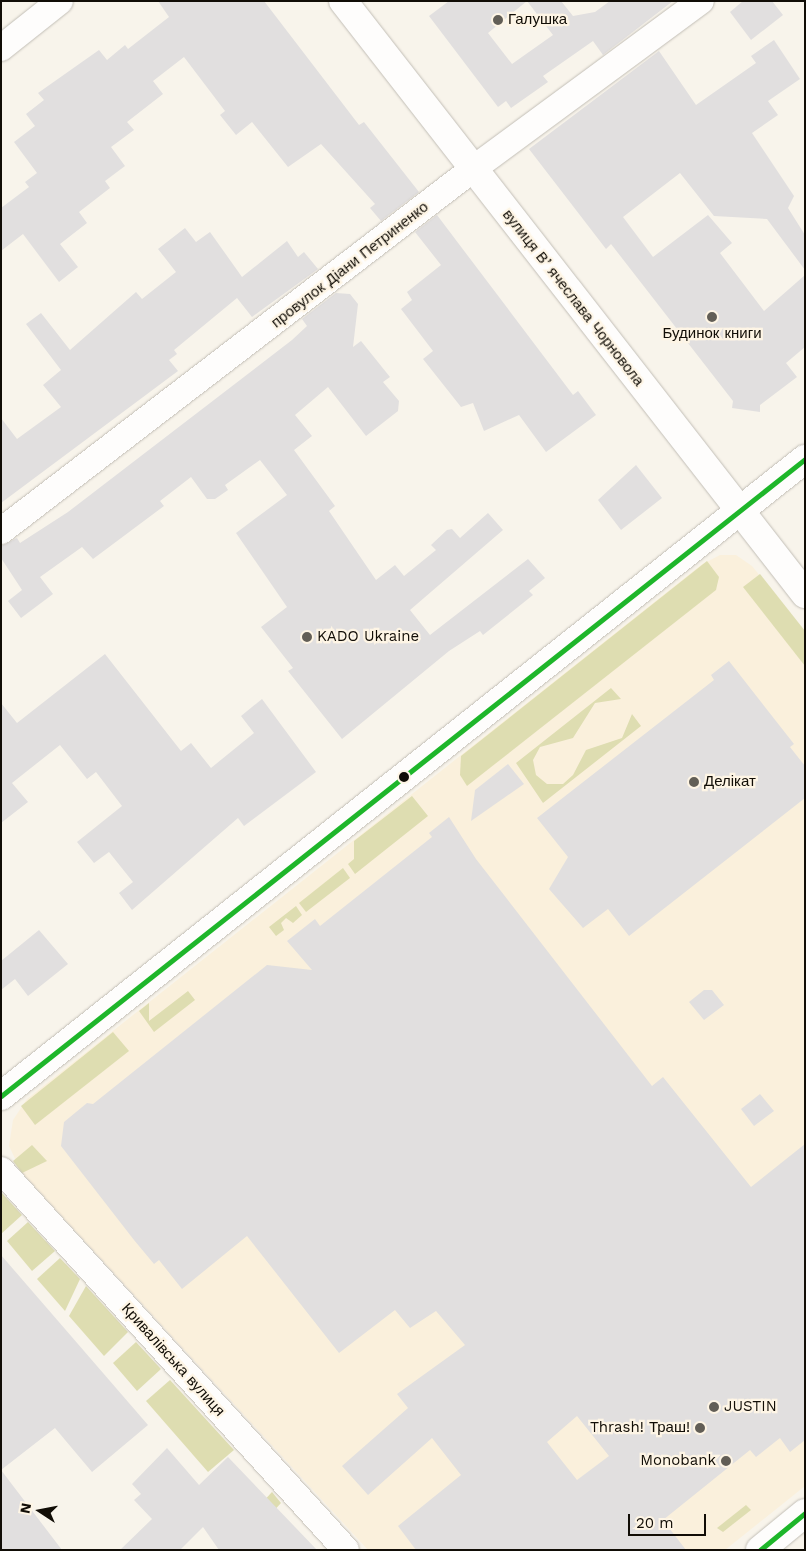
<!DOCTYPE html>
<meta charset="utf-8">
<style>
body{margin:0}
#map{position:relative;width:806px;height:1551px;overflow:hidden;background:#f8f4eb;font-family:"Work Sans",sans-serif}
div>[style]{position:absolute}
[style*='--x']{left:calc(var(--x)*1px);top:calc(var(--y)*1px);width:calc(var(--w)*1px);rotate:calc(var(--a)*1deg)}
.built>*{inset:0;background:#faf0dc}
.green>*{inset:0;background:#deddb1}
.building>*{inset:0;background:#e1dfdf}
.roads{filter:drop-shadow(0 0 1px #c2beb6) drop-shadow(0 0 1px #c2beb6)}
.minor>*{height:26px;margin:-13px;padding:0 13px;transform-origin:13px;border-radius:13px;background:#fefdfc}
.secondary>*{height:28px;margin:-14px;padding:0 14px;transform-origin:14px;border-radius:14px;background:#fefdfc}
.bus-1>*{height:5px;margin:-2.5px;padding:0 2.5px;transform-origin:2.5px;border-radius:2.5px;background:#1eb62a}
.dots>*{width:14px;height:14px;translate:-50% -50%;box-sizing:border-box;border:2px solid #fef5e5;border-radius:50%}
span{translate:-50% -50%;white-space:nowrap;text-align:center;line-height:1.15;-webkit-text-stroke:4.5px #fef5e5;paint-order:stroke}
.poi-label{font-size:15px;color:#110d06}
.left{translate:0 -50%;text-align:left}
.right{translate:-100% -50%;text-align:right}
.street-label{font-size:15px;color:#110d06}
.frame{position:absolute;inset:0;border:2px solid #110d06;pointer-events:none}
.north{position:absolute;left:15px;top:1486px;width:50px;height:50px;-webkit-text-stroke:4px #fef5e5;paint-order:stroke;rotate:281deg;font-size:14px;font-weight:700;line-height:20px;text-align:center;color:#110d06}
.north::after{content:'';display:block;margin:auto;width:18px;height:22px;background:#110d06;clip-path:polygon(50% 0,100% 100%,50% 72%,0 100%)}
.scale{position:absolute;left:628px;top:1514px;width:78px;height:22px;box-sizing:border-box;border:2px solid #110d06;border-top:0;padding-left:6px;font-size:15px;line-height:18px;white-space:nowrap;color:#110d06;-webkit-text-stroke:4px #fef5e5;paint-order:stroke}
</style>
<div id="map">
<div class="built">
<i style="clip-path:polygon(720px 555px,736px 555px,752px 566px,805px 631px,805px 1486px,725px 1550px,368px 1550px,22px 1173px,9px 1146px,13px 1120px,27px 1099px,701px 565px)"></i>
</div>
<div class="green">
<i style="clip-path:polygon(707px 561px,719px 577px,716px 590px,467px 786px,460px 775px,461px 756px)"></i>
<i style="clip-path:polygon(760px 574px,805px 631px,805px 666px,743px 587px)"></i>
<i style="clip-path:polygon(611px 688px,621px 699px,595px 703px,573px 738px,540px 747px,533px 760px,536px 775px,547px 784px,563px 784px,573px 775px,586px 750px,622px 738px,632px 714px,641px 726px,543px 803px,516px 763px)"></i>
<i style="clip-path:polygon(412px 796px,428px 816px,355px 874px,348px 864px,354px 859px,354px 841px)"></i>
<i style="clip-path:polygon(343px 868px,350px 878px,306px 912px,299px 903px)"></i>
<i style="clip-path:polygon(296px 906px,302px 915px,293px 923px,286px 918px,281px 923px,284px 930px,276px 936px,269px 927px)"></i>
<i style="clip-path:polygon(188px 991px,195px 1000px,154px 1032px,139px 1011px,149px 1003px,149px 1021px)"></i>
<i style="clip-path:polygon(113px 1032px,129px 1051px,35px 1125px,21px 1106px)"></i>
<i style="clip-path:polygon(32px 1145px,47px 1161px,22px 1173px,13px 1161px)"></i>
<i style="clip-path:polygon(1px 1192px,22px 1215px,1px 1234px)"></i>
<i style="clip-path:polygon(28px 1222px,55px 1251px,32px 1271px,7px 1241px)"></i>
<i style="clip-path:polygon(60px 1258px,80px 1279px,65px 1311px,37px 1279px)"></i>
<i style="clip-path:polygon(86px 1286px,128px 1332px,104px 1356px,69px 1316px)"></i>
<i style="clip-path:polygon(136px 1342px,161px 1369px,137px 1391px,113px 1363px)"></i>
<i style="clip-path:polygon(170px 1380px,234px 1450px,208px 1472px,146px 1401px)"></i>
<i style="clip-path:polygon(272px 1492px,281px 1503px,259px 1527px,259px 1506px)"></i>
<i style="clip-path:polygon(746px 1505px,751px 1510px,723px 1532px,717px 1528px)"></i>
</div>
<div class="building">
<i style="clip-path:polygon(158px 1px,264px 1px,359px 125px,364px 122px,419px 192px,381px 221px,370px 208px,375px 204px,321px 144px,288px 167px,252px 122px,236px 135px,220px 115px,225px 111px,184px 57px,153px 81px,163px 94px,127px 122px,134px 130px,111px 147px,125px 166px,105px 181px,110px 188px,79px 212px,87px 223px,60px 244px,78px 267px,59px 282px,23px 234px,1px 251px,1px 208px,29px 187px,25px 182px,37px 173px,14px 142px,35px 126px,26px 114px,44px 100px,38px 93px,99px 50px,107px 60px,125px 45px,128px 49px,169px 17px)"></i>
<i style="clip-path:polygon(evenodd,449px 1px,561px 1px,573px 16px,595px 12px,610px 1px,673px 1px,603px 55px,593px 41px,543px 76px,548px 82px,511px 108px,506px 101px,498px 107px,429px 16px,449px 1px,527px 1px,553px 35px,512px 64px,488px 33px,527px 1px)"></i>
<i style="clip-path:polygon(743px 1px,772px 1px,783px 15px,751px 40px,730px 12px)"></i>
<i style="clip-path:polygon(774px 40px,800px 79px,768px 101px,778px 115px,752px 133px,794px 196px,788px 208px,805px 235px,805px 270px,767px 219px,714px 216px,680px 173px,623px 217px,653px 257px,708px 215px,732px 243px,720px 253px,764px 311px,805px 275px,805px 347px,786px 363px,797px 377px,760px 405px,760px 412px,732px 408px,733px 401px,611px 244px,606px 249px,529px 149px,659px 51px,696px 105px,756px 63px,751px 56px)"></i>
<i style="clip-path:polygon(437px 215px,573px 395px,578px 391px,596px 415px,546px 452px,519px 415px,484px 431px,473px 403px,461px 407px,423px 359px,433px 351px,401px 309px,412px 300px,407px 292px,441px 265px,415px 232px)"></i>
<i style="clip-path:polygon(185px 228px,196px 242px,210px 232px,242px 277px,287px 241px,298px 257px,304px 252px,318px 269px,252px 317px,237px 298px,174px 350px,177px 354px,169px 360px,178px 371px,1px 503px,1px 418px,17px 439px,61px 407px,43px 385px,61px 370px,26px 324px,41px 313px,70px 350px,136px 292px,142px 299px,176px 272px,158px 249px)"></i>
<i style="clip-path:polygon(336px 293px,350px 294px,358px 304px,353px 347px,361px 341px,390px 377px,383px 382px,399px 401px,398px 411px,366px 436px,328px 387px,295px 415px,312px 436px,294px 450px,335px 506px,329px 511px,376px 580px,395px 565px,404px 576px,436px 550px,431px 545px,447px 530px,452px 529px,460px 538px,488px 513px,503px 530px,410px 610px,430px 635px,528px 559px,545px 578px,529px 591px,533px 595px,483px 635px,480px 631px,449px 651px,342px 739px,288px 671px,293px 668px,261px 627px,287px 607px,236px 533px,287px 495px,260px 460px,225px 485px,228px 490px,215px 499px,207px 499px,191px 477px,160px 501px,164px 506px,93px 559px,82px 547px,40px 577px,53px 594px,21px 618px,8px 601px,22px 590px,1px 558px,1px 546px,17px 538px,20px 543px,68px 512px,292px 340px,307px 326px,302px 319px)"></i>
<i style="clip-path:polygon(636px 465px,662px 498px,621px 530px,598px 500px)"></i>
<i style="clip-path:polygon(105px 654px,181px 751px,191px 743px,211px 768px,254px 733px,241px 716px,262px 699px,316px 772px,244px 826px,238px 818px,132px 910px,119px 893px,133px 882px,109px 852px,94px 863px,77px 842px,122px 806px,96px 772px,87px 779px,60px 745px,12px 783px,28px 802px,1px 823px,1px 703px,17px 723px)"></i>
<i style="clip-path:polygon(729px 661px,794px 744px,790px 747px,805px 766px,805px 798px,629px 936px,608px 909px,583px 928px,549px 889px,568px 857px,537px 818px,714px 680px,711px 675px)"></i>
<i style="clip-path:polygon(508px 764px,524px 784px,471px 821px,475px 790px)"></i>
<i style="clip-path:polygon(evenodd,449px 817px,476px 859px,652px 1086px,663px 1077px,751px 1187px,805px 1144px,805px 1440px,790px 1452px,780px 1438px,756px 1457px,750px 1450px,663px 1520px,686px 1550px,416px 1550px,398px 1526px,461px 1475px,432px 1438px,368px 1495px,342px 1466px,408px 1408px,397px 1394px,465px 1345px,436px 1311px,410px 1328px,395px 1310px,339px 1353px,247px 1236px,182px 1289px,159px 1260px,154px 1264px,134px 1240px,61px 1146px,64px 1122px,87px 1103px,93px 1104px,267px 965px,312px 970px,287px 941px,315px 919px,320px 926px,432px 837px,429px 833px,449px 817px,577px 1416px,609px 1456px,577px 1480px,547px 1442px,577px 1416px)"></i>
<i style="clip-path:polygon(39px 930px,68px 964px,28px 996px,15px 979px,1px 990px,1px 961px)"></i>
<i style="clip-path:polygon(704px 990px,712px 990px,724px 1005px,704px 1020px,689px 1002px)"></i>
<i style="clip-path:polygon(760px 1094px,774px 1111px,754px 1126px,741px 1109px)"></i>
<i style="clip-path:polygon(1px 1255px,148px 1425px,92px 1472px,55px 1428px,1px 1470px,62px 1550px,1px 1550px)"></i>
<i style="clip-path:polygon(167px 1448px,199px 1485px,228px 1457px,317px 1550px,219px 1550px,203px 1527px,180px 1550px,120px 1550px,152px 1519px,134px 1500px,141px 1494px,132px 1484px)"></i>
</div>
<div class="roads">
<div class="minor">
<i style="--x:1;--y:48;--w:75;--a:-38.5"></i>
<i style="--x:1;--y:531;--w:595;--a:-37.49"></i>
<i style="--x:473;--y:169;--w:283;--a:-36.4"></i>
<i style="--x:1;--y:1170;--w:513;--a:47.76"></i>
</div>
<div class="secondary">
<i style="--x:343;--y:1;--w:752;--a:52.08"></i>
<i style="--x:1;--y:1096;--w:1026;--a:-38.39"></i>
<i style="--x:760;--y:1550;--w:58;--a:-39.4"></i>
</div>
</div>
<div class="bus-1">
<i style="--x:1;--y:1096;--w:1026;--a:-38.39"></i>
<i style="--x:760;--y:1550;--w:58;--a:-39.4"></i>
</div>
<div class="dots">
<i style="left:498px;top:20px;background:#625e56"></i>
<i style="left:712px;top:317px;background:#625e56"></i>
<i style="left:307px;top:637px;background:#625e56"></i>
<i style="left:404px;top:777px;background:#110d06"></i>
<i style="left:694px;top:782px;background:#625e56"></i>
<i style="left:714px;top:1407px;background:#625e56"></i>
<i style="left:700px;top:1428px;background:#625e56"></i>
<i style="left:726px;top:1461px;background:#625e56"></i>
</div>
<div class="poi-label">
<span class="left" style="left:508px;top:20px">Галушка</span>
<span style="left:712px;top:334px">Будинок книги</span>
<span class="left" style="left:317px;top:637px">KADO Ukraine</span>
<span class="left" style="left:704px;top:782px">Делікат</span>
<span class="left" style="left:724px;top:1407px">JUSTIN</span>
<span class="right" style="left:690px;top:1428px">Thrash! Траш!</span>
<span class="right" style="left:716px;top:1461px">Monobank</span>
</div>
<div class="street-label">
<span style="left:350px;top:265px;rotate:-38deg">провулок Діани Петриненко</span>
<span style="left:573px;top:298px;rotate:52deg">вулиця Вʼячеслава Чорновола</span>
<span style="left:173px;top:1360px;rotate:48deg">Кривалівська вулиця</span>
</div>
<div class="frame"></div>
<div class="north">N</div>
<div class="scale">20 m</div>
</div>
